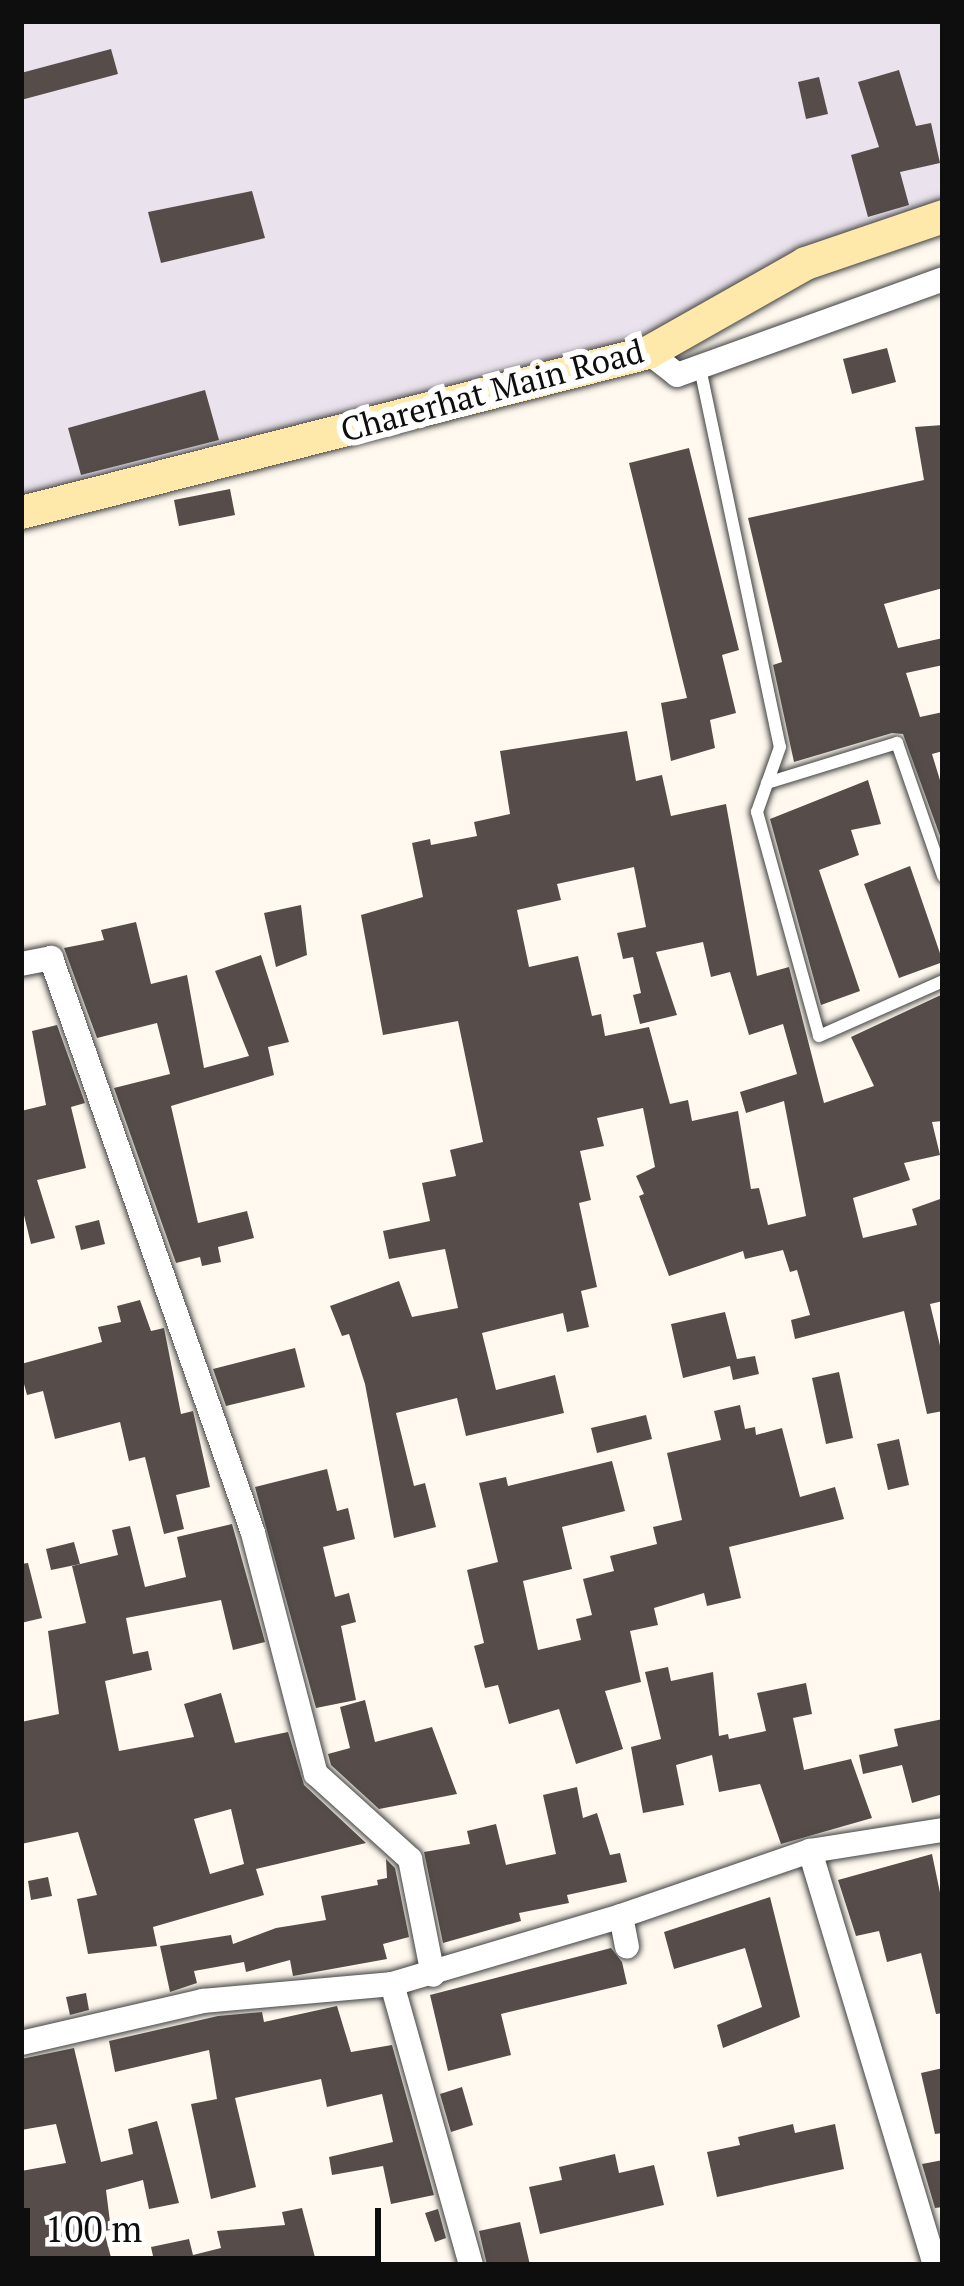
<!DOCTYPE html>
<style>
body{margin:0}
#map{position:relative;width:964px;height:2286px;overflow:hidden;background:#fff9ef;font-family:"PT Serif",serif}
div>[style]{position:absolute}
[style*='--x']{left:calc(var(--x)*1px);top:calc(var(--y)*1px);width:calc(var(--w)*1px);rotate:calc(var(--a)*1deg)}
.industrial>*{inset:0;background:#eae2ec}
.building>*{inset:0;background:#564d4a}
.roads{filter:drop-shadow(0 0 3px #414141) drop-shadow(0 0 3px #414141)}
.lane>*{height:12px;margin:-6px;padding:0 6px;transform-origin:6px;border-radius:6px;background:#fff}
.street>*{height:24px;margin:-12px;padding:0 12px;transform-origin:12px;border-radius:12px;background:#fff}
.secondary>*{height:33px;margin:-16.5px;padding:0 16.5px;transform-origin:16.5px;border-radius:16.5px;background:#fee9ab}
span{translate:-50% -50%;white-space:nowrap;text-align:center;line-height:1.15;-webkit-text-stroke:12px #fff;paint-order:stroke}
.street-label{font-size:33px;color:#0e0e0e}
.frame{position:absolute;inset:0;border:24px solid #0e0e0e;pointer-events:none}
.scale{position:absolute;left:24px;top:2208px;width:357px;height:54px;box-sizing:border-box;border:6px solid #0e0e0e;border-top:0;padding-left:15px;font-size:36px;line-height:42px;white-space:nowrap;color:#0e0e0e;-webkit-text-stroke:9px #fff;paint-order:stroke}
</style>
<div id="map">
<div class="industrial">
<i style="clip-path:polygon(21px 21px,943px 21px,943px 216px,648px 352px,21px 512px)"></i>
</div>
<div class="building">
<i style="clip-path:polygon(111px 49px,118px 74px,21px 100px,21px 73px)"></i>
<i style="clip-path:polygon(899px 70px,916px 126px,931px 123px,940px 163px,900px 172px,909px 205px,868px 217px,851px 155px,879px 147px,858px 82px)"></i>
<i style="clip-path:polygon(819px 77px,828px 114px,806px 119px,798px 82px)"></i>
<i style="clip-path:polygon(252px 191px,265px 238px,161px 263px,148px 212px)"></i>
<i style="clip-path:polygon(887px 348px,896px 382px,852px 394px,843px 359px)"></i>
<i style="clip-path:polygon(205px 390px,219px 440px,81px 475px,68px 428px)"></i>
<i style="clip-path:polygon(943px 425px,943px 588px,884px 604px,898px 648px,943px 638px,943px 665px,906px 673px,920px 717px,943px 712px,943px 751px,932px 754px,943px 790px,943px 844px,903px 734px,892px 733px,794px 762px,773px 665px,782px 662px,748px 518px,924px 480px,915px 427px)"></i>
<i style="clip-path:polygon(689px 448px,739px 650px,722px 655px,736px 713px,710px 720px,715px 748px,671px 761px,661px 703px,687px 698px,629px 463px)"></i>
<i style="clip-path:polygon(230px 489px,235px 515px,179px 526px,174px 500px)"></i>
<i style="clip-path:polygon(evenodd,627px 731px,636px 781px,662px 775px,671px 816px,726px 804px,757px 976px,789px 967px,824px 1103px,874px 1086px,851px 1037px,943px 994px,943px 1121px,932px 1122px,940px 1155px,904px 1163px,910px 1180px,853px 1198px,863px 1238px,917px 1225px,912px 1209px,943px 1198px,943px 1301px,930px 1304px,943px 1358px,943px 1411px,927px 1414px,904px 1311px,795px 1339px,791px 1320px,810px 1315px,797px 1270px,790px 1272px,783px 1250px,745px 1259px,743px 1251px,669px 1276px,639px 1196px,644px 1194px,636px 1176px,655px 1167px,643px 1108px,597px 1118px,604px 1146px,580px 1151px,591px 1200px,579px 1203px,597px 1287px,581px 1291px,589px 1327px,567px 1332px,563px 1313px,482px 1333px,496px 1390px,555px 1375px,564px 1413px,466px 1436px,457px 1398px,396px 1413px,414px 1486px,425px 1483px,436px 1527px,394px 1538px,365px 1384px,349px 1334px,342px 1336px,330px 1306px,399px 1281px,412px 1317px,458px 1308px,445px 1249px,389px 1259px,383px 1231px,430px 1221px,422px 1183px,456px 1176px,450px 1150px,483px 1142px,458px 1021px,383px 1035px,361px 915px,423px 897px,412px 843px,430px 839px,431px 845px,477px 836px,474px 822px,510px 814px,500px 751px,627px 731px,634px 867px,646px 927px,617px 933px,623px 959px,633px 957px,641px 993px,633px 995px,640px 1024px,677px 1015px,656px 952px,703px 942px,711px 977px,730px 972px,749px 1035px,783px 1024px,797px 1074px,740px 1092px,746px 1113px,784px 1101px,806px 1216px,768px 1225px,759px 1188px,751px 1189px,738px 1111px,692px 1121px,688px 1100px,670px 1104px,649px 1027px,605px 1036px,601px 1014px,592px 1016px,578px 956px,529px 967px,517px 910px,561px 900px,557px 884px,634px 867px)"></i>
<i style="clip-path:polygon(868px 780px,881px 824px,851px 830px,859px 855px,819px 870px,860px 991px,821px 1005px,770px 819px)"></i>
<i style="clip-path:polygon(910px 866px,943px 962px,899px 978px,864px 884px)"></i>
<i style="clip-path:polygon(301px 905px,307px 955px,276px 967px,264px 913px)"></i>
<i style="clip-path:polygon(136px 922px,151px 984px,187px 975px,204px 1068px,249px 1056px,215px 971px,261px 955px,289px 1042px,268px 1047px,274px 1075px,171px 1106px,198px 1223px,247px 1211px,254px 1238px,218px 1247px,221px 1262px,202px 1266px,200px 1257px,176px 1263px,114px 1088px,170px 1074px,157px 1023px,97px 1038px,64px 948px,104px 940px,101px 930px)"></i>
<i style="clip-path:polygon(57px 1025px,85px 1103px,71px 1107px,86px 1168px,37px 1180px,55px 1238px,31px 1244px,21px 1203px,21px 1111px,46px 1105px,32px 1031px)"></i>
<i style="clip-path:polygon(99px 1220px,105px 1244px,81px 1250px,75px 1226px)"></i>
<i style="clip-path:polygon(140px 1300px,151px 1331px,164px 1328px,181px 1414px,193px 1411px,210px 1487px,176px 1495px,184px 1529px,164px 1534px,145px 1457px,129px 1461px,120px 1422px,55px 1439px,43px 1391px,27px 1395px,21px 1373px,21px 1364px,102px 1342px,98px 1327px,121px 1322px,117px 1306px)"></i>
<i style="clip-path:polygon(725px 1312px,737px 1359px,755px 1356px,759px 1374px,733px 1380px,730px 1366px,683px 1378px,671px 1324px)"></i>
<i style="clip-path:polygon(295px 1348px,305px 1387px,226px 1406px,213px 1369px)"></i>
<i style="clip-path:polygon(839px 1372px,853px 1438px,826px 1444px,812px 1378px)"></i>
<i style="clip-path:polygon(740px 1405px,745px 1429px,755px 1427px,756px 1435px,782px 1428px,800px 1497px,835px 1487px,844px 1519px,729px 1547px,741px 1598px,707px 1606px,704px 1593px,654px 1608px,658px 1625px,630px 1631px,641px 1682px,605px 1691px,623px 1749px,576px 1764px,559px 1709px,509px 1724px,498px 1685px,485px 1688px,474px 1646px,484px 1643px,467px 1570px,498px 1562px,479px 1483px,506px 1477px,508px 1486px,612px 1461px,625px 1511px,562px 1527px,572px 1569px,523px 1581px,538px 1650px,581px 1640px,576px 1619px,592px 1615px,583px 1579px,614px 1571px,610px 1556px,657px 1544px,653px 1527px,682px 1520px,667px 1453px,721px 1440px,714px 1411px)"></i>
<i style="clip-path:polygon(646px 1415px,652px 1439px,597px 1453px,591px 1428px)"></i>
<i style="clip-path:polygon(899px 1439px,909px 1485px,888px 1490px,877px 1444px)"></i>
<i style="clip-path:polygon(327px 1469px,337px 1511px,348px 1508px,355px 1539px,323px 1547px,335px 1597px,349px 1593px,356px 1622px,341px 1626px,356px 1700px,316px 1708px,255px 1487px)"></i>
<i style="clip-path:polygon(evenodd,232px 1524px,265px 1642px,233px 1650px,221px 1600px,126px 1618px,133px 1654px,148px 1651px,152px 1670px,105px 1681px,119px 1751px,194px 1737px,184px 1704px,221px 1693px,235px 1743px,288px 1732px,304px 1785px,366px 1843px,256px 1869px,264px 1895px,153px 1927px,157px 1946px,88px 1954px,77px 1899px,97px 1895px,78px 1832px,21px 1844px,21px 1722px,59px 1714px,48px 1631px,86px 1623px,72px 1566px,118px 1555px,112px 1530px,130px 1526px,145px 1587px,186px 1577px,177px 1537px,232px 1524px,231px 1809px,244px 1864px,210px 1874px,194px 1819px,231px 1809px)"></i>
<i style="clip-path:polygon(74px 1542px,80px 1564px,51px 1570px,46px 1549px)"></i>
<i style="clip-path:polygon(28px 1563px,42px 1618px,21px 1623px,21px 1564px)"></i>
<i style="clip-path:polygon(668px 1667px,671px 1681px,713px 1672px,719px 1736px,728px 1734px,729px 1739px,766px 1731px,757px 1693px,806px 1683px,812px 1714px,793px 1718px,804px 1770px,851px 1759px,872px 1818px,781px 1844px,760px 1784px,719px 1792px,712px 1755px,676px 1765px,684px 1805px,643px 1813px,631px 1747px,661px 1739px,645px 1672px)"></i>
<i style="clip-path:polygon(365px 1700px,375px 1742px,432px 1727px,457px 1794px,379px 1809px,331px 1765px,328px 1754px,350px 1748px,340px 1707px)"></i>
<i style="clip-path:polygon(943px 1719px,943px 1794px,912px 1803px,902px 1765px,863px 1774px,859px 1755px,898px 1746px,894px 1729px)"></i>
<i style="clip-path:polygon(577px 1787px,583px 1818px,597px 1813px,610px 1855px,620px 1853px,627px 1882px,567px 1895px,569px 1903px,519px 1913px,521px 1921px,443px 1943px,424px 1852px,470px 1844px,467px 1831px,496px 1824px,506px 1865px,556px 1854px,543px 1795px)"></i>
<i style="clip-path:polygon(932px 1854px,943px 1907px,943px 2013px,936px 2014px,921px 1953px,887px 1962px,879px 1931px,856px 1936px,838px 1880px)"></i>
<i style="clip-path:polygon(386px 1859px,395px 1868px,409px 1937px,383px 1944px,387px 1959px,293px 1976px,290px 1960px,246px 1972px,244px 1962px,194px 1971px,197px 1983px,170px 1992px,160px 1946px,231px 1935px,233px 1944px,276px 1928px,326px 1920px,321px 1896px,378px 1885px,377px 1880px,387px 1878px)"></i>
<i style="clip-path:polygon(48px 1877px,52px 1896px,31px 1900px,28px 1881px)"></i>
<i style="clip-path:polygon(770px 1897px,800px 2017px,723px 2048px,717px 2025px,762px 2007px,745px 1948px,674px 1969px,664px 1932px)"></i>
<i style="clip-path:polygon(611px 1948px,622px 1962px,627px 1984px,501px 2014px,511px 2055px,448px 2071px,430px 1995px)"></i>
<i style="clip-path:polygon(86px 1993px,89px 2010px,70px 2015px,66px 1997px)"></i>
<i style="clip-path:polygon(337px 2006px,351px 2052px,392px 2045px,434px 2195px,391px 2204px,383px 2166px,332px 2175px,329px 2157px,393px 2142px,382px 2094px,327px 2107px,321px 2079px,235px 2098px,256px 2187px,211px 2199px,191px 2104px,217px 2099px,209px 2050px,115px 2072px,109px 2041px,218px 2016px,262px 2012px,264px 2022px)"></i>
<i style="clip-path:polygon(74px 2048px,101px 2162px,133px 2154px,128px 2129px,157px 2121px,179px 2203px,149px 2209px,143px 2180px,106px 2190px,111px 2230px,104px 2231px,113px 2265px,21px 2265px,21px 2171px,66px 2163px,56px 2124px,21px 2130px,21px 2059px)"></i>
<i style="clip-path:polygon(943px 2068px,943px 2133px,935px 2134px,921px 2073px)"></i>
<i style="clip-path:polygon(462px 2087px,473px 2125px,451px 2132px,440px 2094px)"></i>
<i style="clip-path:polygon(793px 2124px,795px 2133px,835px 2124px,844px 2169px,717px 2197px,707px 2152px,740px 2145px,738px 2137px)"></i>
<i style="clip-path:polygon(615px 2154px,619px 2173px,654px 2165px,664px 2205px,540px 2234px,529px 2187px,562px 2180px,559px 2167px)"></i>
<i style="clip-path:polygon(943px 2160px,943px 2207px,935px 2208px,922px 2164px)"></i>
<i style="clip-path:polygon(302px 2208px,317px 2265px,155px 2265px,151px 2247px,189px 2239px,193px 2255px,221px 2248px,217px 2231px,285px 2225px,282px 2212px)"></i>
<i style="clip-path:polygon(438px 2209px,446px 2238px,435px 2242px,425px 2213px)"></i>
<i style="clip-path:polygon(520px 2222px,530px 2265px,487px 2265px,479px 2231px)"></i>
</div>
<div class="roads">
<div class="lane">
<i style="--x:700;--y:368;--w:387;--a:78.1"></i>
<i style="--x:780;--y:747;--w:69;--a:109.5"></i>
<i style="--x:757;--y:812;--w:232;--a:74.5"></i>
<i style="--x:819;--y:1036;--w:136;--a:-23.9"></i>
<i style="--x:767;--y:783;--w:136;--a:-17.1"></i>
<i style="--x:897;--y:743;--w:141;--a:70.9"></i>
</div>
<div class="street">
<i style="--x:648;--y:352;--w:37;--a:38"></i>
<i style="--x:677;--y:375;--w:283;--a:-19.8"></i>
<i style="--x:21;--y:964;--w:31;--a:-11"></i>
<i style="--x:51;--y:958;--w:609;--a:70.64"></i>
<i style="--x:253;--y:1533;--w:249;--a:75.4"></i>
<i style="--x:316;--y:1774;--w:127;--a:42.1"></i>
<i style="--x:410;--y:1859;--w:118;--a:78.8"></i>
<i style="--x:810;--y:1851;--w:432;--a:73.2"></i>
<i style="--x:621;--y:1916;--w:200;--a:-19"></i>
<i style="--x:810;--y:1851;--w:135;--a:-9"></i>
<i style="--x:392;--y:1984;--w:292;--a:74.3"></i>
<i style="--x:21;--y:2043;--w:187;--a:-13"></i>
<i style="--x:203;--y:2001;--w:190;--a:-5.1"></i>
<i style="--x:392;--y:1984;--w:239;--a:-16.5"></i>
<i style="--x:621;--y:1916;--w:31;--a:79"></i>
</div>
<div class="secondary">
<i style="--x:21;--y:512;--w:647;--a:-14.32"></i>
<i style="--x:648;--y:352;--w:180;--a:-29.5"></i>
<i style="--x:805;--y:263;--w:146;--a:-18.8"></i>
</div>
</div>
<div class="street-label">
<span style="left:492px;top:390px;rotate:-15deg">Charerhat Main Road</span>
</div>
<div class="frame"></div>
<div class="scale">100 m</div>
</div>
